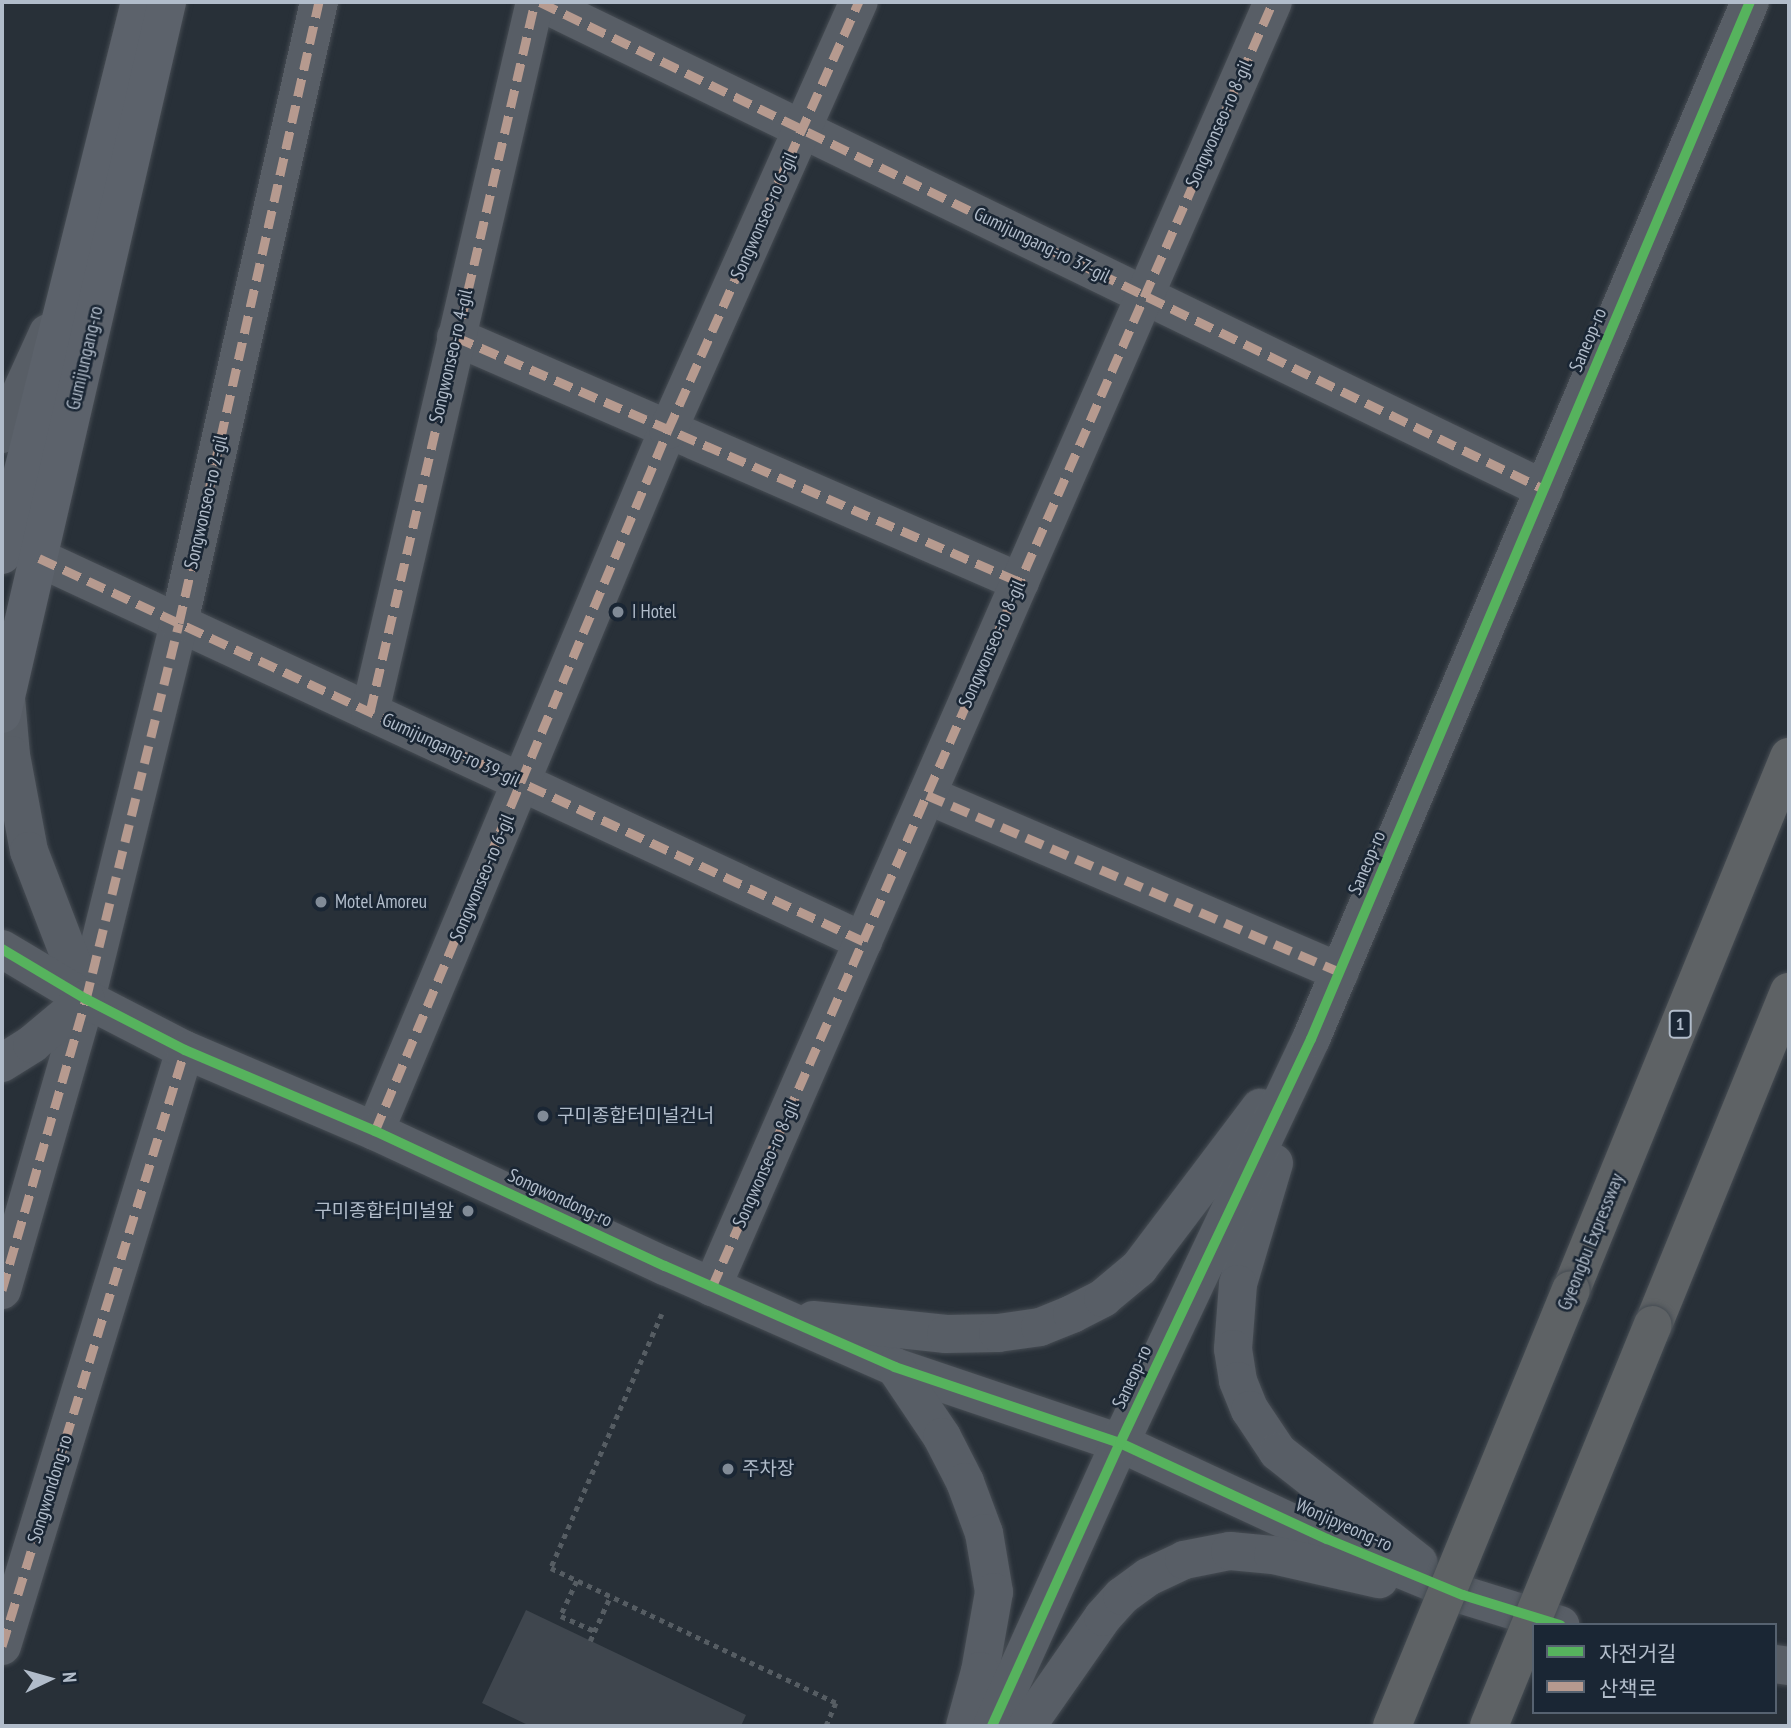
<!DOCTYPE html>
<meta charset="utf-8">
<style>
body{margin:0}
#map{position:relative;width:1791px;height:1728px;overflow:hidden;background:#283038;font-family:"PT Sans Narrow","Noto Sans KR",sans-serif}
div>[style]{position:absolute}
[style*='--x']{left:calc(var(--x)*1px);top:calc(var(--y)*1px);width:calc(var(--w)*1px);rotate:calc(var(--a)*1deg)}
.building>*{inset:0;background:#3f464e}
.path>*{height:4.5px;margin-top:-2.25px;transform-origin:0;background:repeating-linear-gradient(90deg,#565d63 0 5px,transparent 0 10px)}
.roads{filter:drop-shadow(0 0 2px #464c53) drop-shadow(0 0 2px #464c53)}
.minor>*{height:38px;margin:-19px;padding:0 19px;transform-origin:19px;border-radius:19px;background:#585e66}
.tertiary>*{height:38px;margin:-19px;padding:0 19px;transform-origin:19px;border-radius:19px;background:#585e66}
.secondary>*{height:38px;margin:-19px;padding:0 19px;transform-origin:19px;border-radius:19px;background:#5c626b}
.motorway>*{height:38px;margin:-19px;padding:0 19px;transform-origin:19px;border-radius:19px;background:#5e6265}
.bridges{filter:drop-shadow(0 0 2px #454c53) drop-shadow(0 0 2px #454c53)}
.motorway-bridge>*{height:38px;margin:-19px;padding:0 19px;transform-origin:19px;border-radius:19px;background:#5e6265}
.quiet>*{height:9px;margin-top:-4.5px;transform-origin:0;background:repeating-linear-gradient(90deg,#b69a8f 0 18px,transparent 0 27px)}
.cycleway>*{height:10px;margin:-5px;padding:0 5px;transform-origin:5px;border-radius:5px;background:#56b35d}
.dots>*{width:19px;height:19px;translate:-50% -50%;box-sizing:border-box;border:4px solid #1a2634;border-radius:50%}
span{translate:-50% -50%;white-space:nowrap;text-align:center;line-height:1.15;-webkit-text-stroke:5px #1a2634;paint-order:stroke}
.shield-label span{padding:2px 5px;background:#1a2634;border:2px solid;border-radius:5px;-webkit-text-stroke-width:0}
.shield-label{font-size:18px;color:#b1bcca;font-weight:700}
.street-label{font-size:19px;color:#b1bcca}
.poi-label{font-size:19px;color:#b1bcca}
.left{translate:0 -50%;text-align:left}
.right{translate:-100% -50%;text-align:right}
.frame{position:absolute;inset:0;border:4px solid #b1bcca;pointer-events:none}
.legend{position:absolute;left:1532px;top:1623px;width:245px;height:91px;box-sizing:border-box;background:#1a2634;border:2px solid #566270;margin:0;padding:9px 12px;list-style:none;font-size:21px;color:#b1bcca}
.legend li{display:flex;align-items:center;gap:14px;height:35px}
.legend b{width:35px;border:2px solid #566270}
.north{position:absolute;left:14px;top:1644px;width:70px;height:70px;-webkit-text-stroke:5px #1a2634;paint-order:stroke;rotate:85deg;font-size:19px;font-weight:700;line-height:28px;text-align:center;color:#b1bcca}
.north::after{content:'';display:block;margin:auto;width:24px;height:32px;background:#b1bcca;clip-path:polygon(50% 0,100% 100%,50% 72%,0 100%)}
</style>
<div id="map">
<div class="building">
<i style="clip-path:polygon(526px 1610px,746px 1715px,741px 1726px,530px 1726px,482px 1703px)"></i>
</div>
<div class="path">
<i style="--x:662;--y:1314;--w:277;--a:113.6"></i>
<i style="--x:551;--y:1568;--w:315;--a:25.3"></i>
<i style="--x:836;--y:1703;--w:25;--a:113"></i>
<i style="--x:577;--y:1581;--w:38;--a:115"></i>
<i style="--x:561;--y:1616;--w:36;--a:24"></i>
<i style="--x:590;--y:1641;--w:48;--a:-65.6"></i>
</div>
<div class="roads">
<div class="minor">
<i style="--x:540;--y:2;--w:1116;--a:25.88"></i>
<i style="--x:456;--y:337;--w:615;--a:23.48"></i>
<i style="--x:39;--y:558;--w:909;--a:24.93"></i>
<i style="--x:370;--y:712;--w:729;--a:-76.92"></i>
<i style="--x:927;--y:795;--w:449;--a:23.2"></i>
<i style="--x:375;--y:1131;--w:760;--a:-67.32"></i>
<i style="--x:668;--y:430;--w:469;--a:-66"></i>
<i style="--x:712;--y:1287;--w:1402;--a:-66.42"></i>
<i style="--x:2;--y:1290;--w:303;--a:-73.9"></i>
<i style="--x:86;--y:999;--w:387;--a:-76.1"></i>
<i style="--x:179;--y:623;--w:637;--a:-77.3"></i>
<i style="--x:2;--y:1646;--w:623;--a:-72.93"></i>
</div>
<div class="tertiary">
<i style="--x:2;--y:434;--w:111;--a:-65.5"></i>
<i style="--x:6;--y:698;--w:57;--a:85"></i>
<i style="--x:11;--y:755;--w:98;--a:79.4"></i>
<i style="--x:29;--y:851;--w:159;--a:68.9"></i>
<i style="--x:2;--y:949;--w:98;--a:30.8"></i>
<i style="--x:86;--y:999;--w:111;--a:27.3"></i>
<i style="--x:185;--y:1050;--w:207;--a:23.1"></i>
<i style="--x:375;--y:1131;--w:320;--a:25"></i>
<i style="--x:665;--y:1266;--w:251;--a:23.7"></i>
<i style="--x:895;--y:1367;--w:237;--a:18.7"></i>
<i style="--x:1120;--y:1443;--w:228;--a:24.9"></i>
<i style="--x:1327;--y:1539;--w:147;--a:22.4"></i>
<i style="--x:1463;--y:1595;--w:102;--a:17.2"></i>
<i style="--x:2;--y:1063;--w:36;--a:-32"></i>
<i style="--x:32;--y:1044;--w:70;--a:-39.8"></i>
<i style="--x:1274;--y:1163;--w:126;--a:106.6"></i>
<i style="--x:1238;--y:1284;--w:65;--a:94.4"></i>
<i style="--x:1233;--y:1349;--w:32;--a:81"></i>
<i style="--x:1238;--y:1381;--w:31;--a:68"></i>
<i style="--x:1250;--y:1410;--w:50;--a:56.3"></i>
<i style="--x:1278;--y:1452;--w:179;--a:38.2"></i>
<i style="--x:813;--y:1320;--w:134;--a:6"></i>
<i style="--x:946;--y:1334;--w:52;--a:-1.1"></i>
<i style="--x:998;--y:1333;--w:42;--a:-8.1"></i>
<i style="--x:1040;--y:1327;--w:35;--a:-22"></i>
<i style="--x:1072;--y:1314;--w:35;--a:-27"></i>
<i style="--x:1103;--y:1298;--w:47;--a:-39.8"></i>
<i style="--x:1139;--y:1268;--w:201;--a:-52.9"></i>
<i style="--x:895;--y:1367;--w:84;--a:56.1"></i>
<i style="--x:942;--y:1437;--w:51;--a:62.9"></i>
<i style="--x:965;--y:1482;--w:54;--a:69.6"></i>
<i style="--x:984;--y:1533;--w:60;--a:80.4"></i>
<i style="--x:994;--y:1592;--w:80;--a:100"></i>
<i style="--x:980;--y:1671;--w:57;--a:105.3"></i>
<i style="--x:1775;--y:1664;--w:14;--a:8"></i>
<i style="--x:992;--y:1726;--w:311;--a:-65.7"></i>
<i style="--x:1120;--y:1443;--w:447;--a:-64.7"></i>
<i style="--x:1311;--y:1039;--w:1126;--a:-67.06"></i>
<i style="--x:1027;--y:1726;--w:133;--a:-55.1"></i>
<i style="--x:1103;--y:1617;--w:28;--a:-48"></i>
<i style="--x:1122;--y:1596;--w:32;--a:-36"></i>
<i style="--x:1148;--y:1577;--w:40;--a:-25"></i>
<i style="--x:1184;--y:1560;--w:47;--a:-11.1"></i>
<i style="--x:1230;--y:1551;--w:43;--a:5.3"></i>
<i style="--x:1273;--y:1555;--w:109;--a:12.8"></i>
</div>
<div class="secondary">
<i style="--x:2;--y:555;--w:570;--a:-75.99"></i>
<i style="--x:2;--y:714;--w:731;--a:-76.95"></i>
</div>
<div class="motorway">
<i style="--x:1571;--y:1290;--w:576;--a:-67.76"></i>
<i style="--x:1653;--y:1325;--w:360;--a:-67.8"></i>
</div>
</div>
<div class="bridges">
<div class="motorway-bridge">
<i style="--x:1392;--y:1726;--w:471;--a:-67.7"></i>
<i style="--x:1489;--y:1726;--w:433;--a:-67.8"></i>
</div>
</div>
<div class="quiet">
<i style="--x:540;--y:2;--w:1116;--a:25.88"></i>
<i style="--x:456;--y:337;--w:615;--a:23.48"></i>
<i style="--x:39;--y:558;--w:909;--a:24.93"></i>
<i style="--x:370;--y:712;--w:729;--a:-76.92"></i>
<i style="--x:927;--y:795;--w:449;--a:23.2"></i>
<i style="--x:375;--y:1131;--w:760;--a:-67.32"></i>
<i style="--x:668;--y:430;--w:469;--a:-66"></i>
<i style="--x:712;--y:1287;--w:1402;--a:-66.42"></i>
<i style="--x:2;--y:1290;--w:303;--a:-73.9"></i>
<i style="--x:86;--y:999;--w:387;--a:-76.1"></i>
<i style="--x:179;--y:623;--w:637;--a:-77.3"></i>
<i style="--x:2;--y:1646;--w:623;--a:-72.93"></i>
</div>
<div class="cycleway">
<i style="--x:2;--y:949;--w:98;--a:30.8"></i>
<i style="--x:86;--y:999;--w:111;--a:27.3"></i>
<i style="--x:185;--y:1050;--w:207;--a:23.1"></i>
<i style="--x:375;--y:1131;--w:320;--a:25"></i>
<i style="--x:665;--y:1266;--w:251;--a:23.7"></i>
<i style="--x:895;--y:1367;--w:237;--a:18.7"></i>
<i style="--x:1120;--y:1443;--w:228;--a:24.9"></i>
<i style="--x:1327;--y:1539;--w:147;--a:22.4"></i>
<i style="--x:1463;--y:1595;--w:102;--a:17.2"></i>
<i style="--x:992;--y:1726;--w:311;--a:-65.7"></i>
<i style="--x:1120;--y:1443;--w:447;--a:-64.7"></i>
<i style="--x:1311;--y:1039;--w:1126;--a:-67.06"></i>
</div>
<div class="dots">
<i style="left:618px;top:612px;background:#818b97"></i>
<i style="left:321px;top:902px;background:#818b97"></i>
<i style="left:543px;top:1116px;background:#818b97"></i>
<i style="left:468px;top:1211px;background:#818b97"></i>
<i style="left:728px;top:1469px;background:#818b97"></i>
</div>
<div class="shield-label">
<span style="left:1680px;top:1024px">1</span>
</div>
<div class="street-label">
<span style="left:1219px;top:124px;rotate:-66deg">Songwonseo-ro 8-gil</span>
<span style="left:764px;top:216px;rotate:-66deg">Songwonseo-ro 6-gil</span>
<span style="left:1042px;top:245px;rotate:26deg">Gumijungang-ro 37-gil</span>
<span style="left:1588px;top:340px;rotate:-67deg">Saneop-ro</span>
<span style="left:451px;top:356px;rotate:-77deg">Songwonseo-ro 4-gil</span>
<span style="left:85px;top:358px;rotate:-77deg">Gumijungang-ro</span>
<span style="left:206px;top:502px;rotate:-77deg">Songwonseo-ro 2-gil</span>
<span style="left:992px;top:644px;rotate:-66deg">Songwonseo-ro 8-gil</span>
<span style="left:451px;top:750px;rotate:25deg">Gumijungang-ro 39-gil</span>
<span style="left:1367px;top:863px;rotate:-67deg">Saneop-ro</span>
<span style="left:482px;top:878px;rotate:-67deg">Songwonseo-ro 6-gil</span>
<span style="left:766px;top:1164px;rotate:-66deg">Songwonseo-ro 8-gil</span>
<span style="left:560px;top:1198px;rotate:25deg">Songwondong-ro</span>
<span style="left:1591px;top:1242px;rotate:-68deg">Gyeongbu Expressway</span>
<span style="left:1132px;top:1377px;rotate:-65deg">Saneop-ro</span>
<span style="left:50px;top:1489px;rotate:-73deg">Songwondong-ro</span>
<span style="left:1344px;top:1525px;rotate:24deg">Wonjipyeong-ro</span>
</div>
<div class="poi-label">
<span class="left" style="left:632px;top:612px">I Hotel</span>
<span class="left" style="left:335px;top:902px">Motel Amoreu</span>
<span class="left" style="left:557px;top:1116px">구미종합터미널건너</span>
<span class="right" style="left:454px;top:1211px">구미종합터미널앞</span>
<span class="left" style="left:742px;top:1469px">주차장</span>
</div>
<div class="frame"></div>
<ul class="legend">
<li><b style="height:9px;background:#56b35d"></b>자전거길</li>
<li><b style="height:9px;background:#b69a8f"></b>산책로</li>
</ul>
<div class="north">N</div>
</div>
